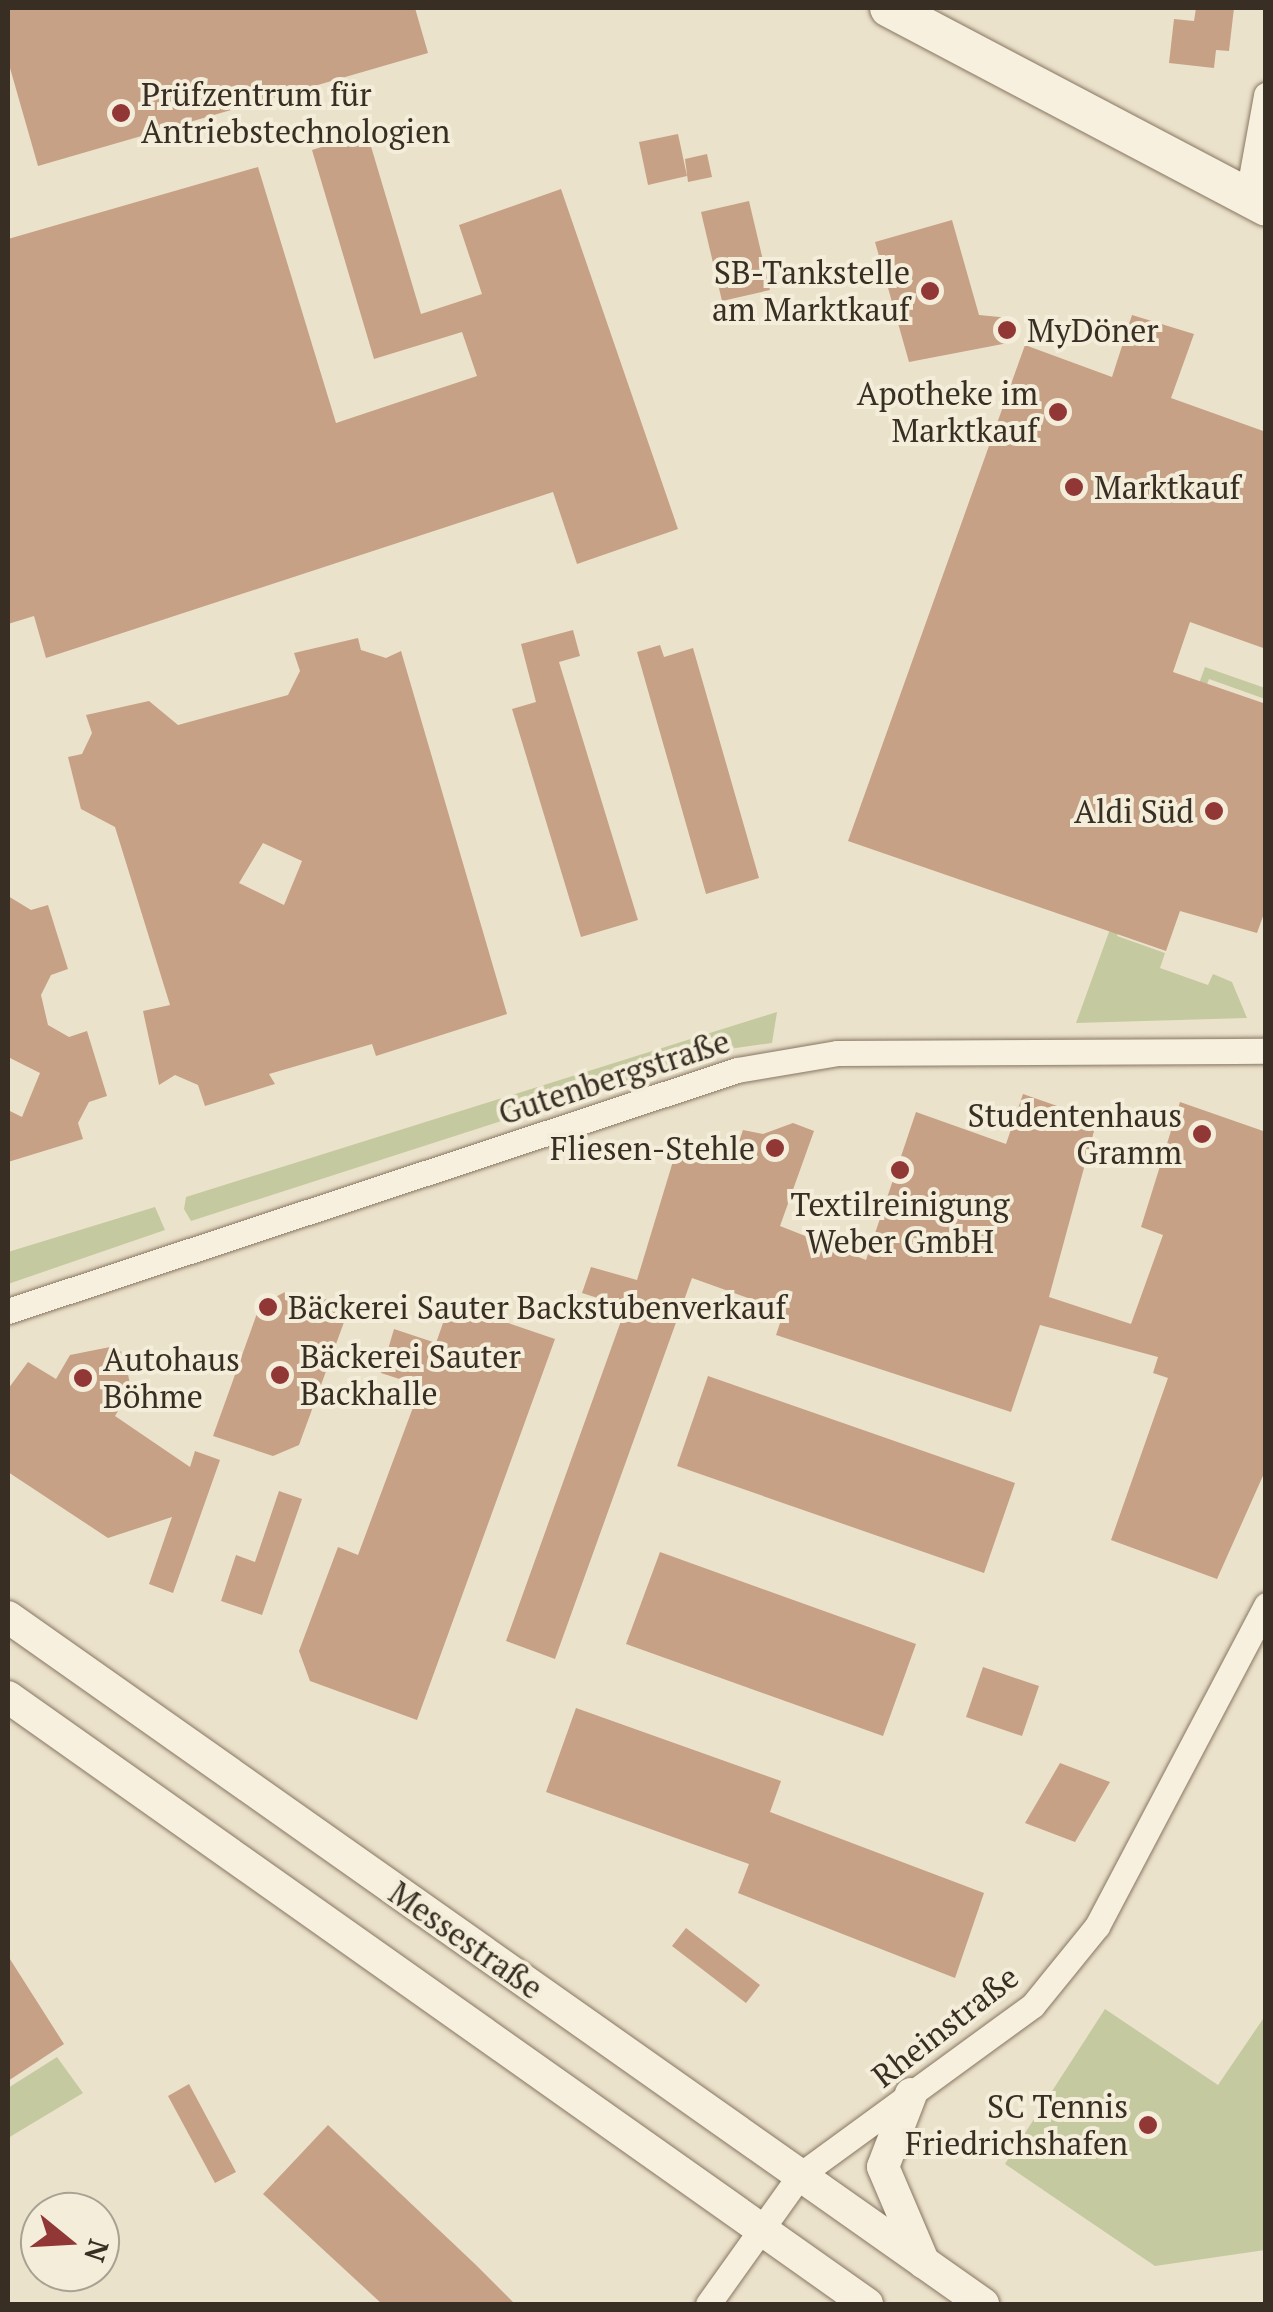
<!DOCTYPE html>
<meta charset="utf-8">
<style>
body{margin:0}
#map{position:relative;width:1273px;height:2312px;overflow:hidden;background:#ebe2cb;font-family:"PT Serif",serif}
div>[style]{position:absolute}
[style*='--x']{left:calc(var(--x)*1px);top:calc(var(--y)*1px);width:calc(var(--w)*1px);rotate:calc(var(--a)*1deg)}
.green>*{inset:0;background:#c4c9a0}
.building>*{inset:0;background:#c6a185}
.roads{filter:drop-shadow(0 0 2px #877661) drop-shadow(0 0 2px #877661)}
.minor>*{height:25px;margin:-12.5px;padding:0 12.5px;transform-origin:12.5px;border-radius:12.5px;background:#f7f0de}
.tertiary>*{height:32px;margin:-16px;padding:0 16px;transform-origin:16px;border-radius:16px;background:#f7f0de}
.secondary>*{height:38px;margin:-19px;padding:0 19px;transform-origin:19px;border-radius:19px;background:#f7f0de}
.dots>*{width:28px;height:28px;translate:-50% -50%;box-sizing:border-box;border:5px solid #f3edda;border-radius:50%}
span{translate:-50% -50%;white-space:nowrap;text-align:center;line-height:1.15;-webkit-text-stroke:8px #f3edda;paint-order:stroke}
.poi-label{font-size:32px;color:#392e23}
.left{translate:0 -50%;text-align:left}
.right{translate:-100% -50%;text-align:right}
.street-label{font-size:32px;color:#392e23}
.frame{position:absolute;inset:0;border:10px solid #392e23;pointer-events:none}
.north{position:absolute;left:20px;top:2192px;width:100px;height:100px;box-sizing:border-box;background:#f3edda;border:2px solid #a9a191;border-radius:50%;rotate:108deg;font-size:28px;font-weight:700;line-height:40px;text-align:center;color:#392e23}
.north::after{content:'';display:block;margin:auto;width:35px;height:45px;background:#913736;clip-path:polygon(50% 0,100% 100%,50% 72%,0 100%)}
</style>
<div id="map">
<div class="green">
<i style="clip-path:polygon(1205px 667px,1265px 688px,1265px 699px,1209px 679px,1117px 936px,1165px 953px,1160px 968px,1208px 985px,1213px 974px,1232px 982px,1247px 1018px,1076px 1023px)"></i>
<i style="clip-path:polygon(777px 1012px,772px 1043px,722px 1050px,191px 1221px,184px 1209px,186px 1197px)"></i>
<i style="clip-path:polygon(155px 1207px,165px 1230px,8px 1284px,8px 1252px)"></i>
<i style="clip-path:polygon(1105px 2009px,1218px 2085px,1265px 2016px,1265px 2250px,1155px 2266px,1005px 2164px)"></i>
<i style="clip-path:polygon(57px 2057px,83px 2093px,8px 2138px,8px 2088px)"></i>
</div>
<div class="building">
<i style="clip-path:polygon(8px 8px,415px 8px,428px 53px,38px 166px,8px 61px)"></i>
<i style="clip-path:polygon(1196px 8px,1234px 8px,1229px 51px,1216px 50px,1214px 68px,1169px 63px,1174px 19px,1194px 21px)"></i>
<i style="clip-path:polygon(367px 133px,421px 314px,482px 294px,459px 225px,561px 189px,678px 529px,577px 564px,553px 492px,46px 658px,34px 616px,8px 624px,8px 239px,258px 167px,336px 423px,477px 376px,462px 332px,374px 359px,312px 150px)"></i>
<i style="clip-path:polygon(678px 134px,687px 176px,648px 185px,639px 142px)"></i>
<i style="clip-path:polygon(707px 154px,712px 177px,688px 182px,685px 159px)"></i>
<i style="clip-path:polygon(749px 201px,770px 290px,722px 301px,701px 212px)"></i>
<i style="clip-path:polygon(952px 220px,979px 315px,1010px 318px,1008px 343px,909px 362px,875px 242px)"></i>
<i style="clip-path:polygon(1132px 315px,1194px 334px,1171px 398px,1266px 432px,1266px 649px,1190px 622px,1173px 672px,1266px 704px,1266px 908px,1257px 933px,1180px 911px,1166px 951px,848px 841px,1025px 345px,1112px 377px)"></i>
<i style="clip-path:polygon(573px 630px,580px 656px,559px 662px,638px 920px,581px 937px,512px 709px,536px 702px,521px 644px)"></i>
<i style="clip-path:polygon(evenodd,358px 638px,361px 650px,386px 658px,401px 651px,507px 1014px,376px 1056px,372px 1044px,269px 1074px,275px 1084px,205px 1106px,198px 1085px,175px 1075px,159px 1085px,143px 1011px,170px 1005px,115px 827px,81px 809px,68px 757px,82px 754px,92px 733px,86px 715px,149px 701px,178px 725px,288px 695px,300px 671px,294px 653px,358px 638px,263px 843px,302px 861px,284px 905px,239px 883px,263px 843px)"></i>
<i style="clip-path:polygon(660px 645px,664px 657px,693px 648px,759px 878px,706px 894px,637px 652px)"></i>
<i style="clip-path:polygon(8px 896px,31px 910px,48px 905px,68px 969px,51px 975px,41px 995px,48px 1025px,69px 1037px,87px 1031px,107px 1096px,89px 1102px,78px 1123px,83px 1139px,8px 1162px,8px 1110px,22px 1117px,40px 1073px,8px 1057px)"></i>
<i style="clip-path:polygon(1023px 1094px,1097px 1120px,1049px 1297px,1131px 1324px,1163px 1235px,1141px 1227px,1180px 1102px,1266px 1132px,1266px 1469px,1217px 1579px,1111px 1540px,1168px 1378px,1153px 1373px,1158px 1357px,1040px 1325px,1011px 1412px,776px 1335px,784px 1311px,692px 1278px,555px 1659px,506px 1641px,626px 1307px,582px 1293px,591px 1267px,637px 1280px,677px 1148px,735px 1154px,743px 1130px,763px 1134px,793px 1123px,814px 1131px,780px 1226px,866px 1260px,916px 1112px,1006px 1144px)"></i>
<i style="clip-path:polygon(285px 1292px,340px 1302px,347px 1314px,299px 1445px,273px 1456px,213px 1436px,260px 1305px)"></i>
<i style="clip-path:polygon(450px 1303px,555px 1339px,417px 1720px,310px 1681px,299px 1651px,338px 1547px,358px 1555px,421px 1386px,381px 1373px,394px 1329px,436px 1343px)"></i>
<i style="clip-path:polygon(110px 1347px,124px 1353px,131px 1390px,115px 1416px,190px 1467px,195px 1451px,220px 1460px,173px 1593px,149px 1584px,172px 1517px,108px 1538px,8px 1472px,8px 1389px,28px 1362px,56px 1379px,70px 1355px)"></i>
<i style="clip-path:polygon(708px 1376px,1015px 1483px,984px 1573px,677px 1466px)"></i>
<i style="clip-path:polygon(279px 1491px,302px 1499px,262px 1615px,221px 1601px,236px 1555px,255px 1562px)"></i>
<i style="clip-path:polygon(660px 1552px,916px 1644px,883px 1736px,626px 1644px)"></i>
<i style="clip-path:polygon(983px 1667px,1039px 1686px,1022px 1736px,966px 1717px)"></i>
<i style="clip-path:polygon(576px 1708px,781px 1781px,770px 1812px,984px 1893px,955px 1978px,738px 1893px,749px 1864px,546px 1792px)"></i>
<i style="clip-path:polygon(1060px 1763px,1110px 1782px,1075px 1842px,1025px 1823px)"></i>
<i style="clip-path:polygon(686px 1928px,760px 1985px,746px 2003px,672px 1946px)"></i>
<i style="clip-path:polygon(8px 1956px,64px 2044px,8px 2081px)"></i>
<i style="clip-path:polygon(189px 2084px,236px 2172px,215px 2183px,168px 2096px)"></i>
<i style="clip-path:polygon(328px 2125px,476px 2265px,515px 2304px,382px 2304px,263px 2194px)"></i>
</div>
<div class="roads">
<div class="minor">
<i style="--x:1247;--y:200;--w:107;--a:-79.7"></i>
<i style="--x:8;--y:1311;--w:768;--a:-18.29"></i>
<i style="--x:737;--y:1070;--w:101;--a:-9.6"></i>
<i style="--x:837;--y:1053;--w:429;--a:-0.3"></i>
<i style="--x:708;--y:2304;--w:158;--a:-54.5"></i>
<i style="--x:800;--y:2175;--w:288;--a:-36.1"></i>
<i style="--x:1033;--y:2005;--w:102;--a:-51"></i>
<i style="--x:1097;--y:1926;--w:363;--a:-62.2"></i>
</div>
<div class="tertiary">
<i style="--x:8;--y:1617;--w:1193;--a:35.17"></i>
<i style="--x:8;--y:1697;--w:1052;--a:35.25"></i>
<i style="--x:911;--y:2094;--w:78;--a:111"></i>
<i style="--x:883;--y:2167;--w:104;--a:66.9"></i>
</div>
<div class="secondary">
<i style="--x:889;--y:8;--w:426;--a:27.8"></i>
</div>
</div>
<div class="dots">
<i style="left:121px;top:113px;background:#913736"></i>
<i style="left:930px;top:291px;background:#913736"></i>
<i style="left:1007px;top:330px;background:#913736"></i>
<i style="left:1058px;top:412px;background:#913736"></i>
<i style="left:1074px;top:487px;background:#913736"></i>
<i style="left:1214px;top:811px;background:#913736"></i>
<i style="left:1202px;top:1134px;background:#913736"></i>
<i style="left:775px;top:1148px;background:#913736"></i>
<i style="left:900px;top:1170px;background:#913736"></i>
<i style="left:268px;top:1307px;background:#913736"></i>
<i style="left:280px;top:1375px;background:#913736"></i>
<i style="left:83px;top:1378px;background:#913736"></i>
<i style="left:1148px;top:2125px;background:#913736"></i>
</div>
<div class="poi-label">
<span class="left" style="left:141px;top:113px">Prüfzentrum für<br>Antriebstechnologien</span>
<span class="right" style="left:910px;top:291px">SB-Tankstelle<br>am Marktkauf</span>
<span class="left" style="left:1027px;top:330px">MyDöner</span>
<span class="right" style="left:1038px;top:412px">Apotheke im<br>Marktkauf</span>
<span class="left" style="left:1094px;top:487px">Marktkauf</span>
<span class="right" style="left:1194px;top:811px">Aldi Süd</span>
<span class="right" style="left:1182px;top:1134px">Studentenhaus<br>Gramm</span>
<span class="right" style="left:755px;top:1148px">Fliesen-Stehle</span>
<span style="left:900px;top:1223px">Textilreinigung<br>Weber GmbH</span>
<span class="left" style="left:288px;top:1307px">Bäckerei Sauter Backstubenverkauf</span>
<span class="left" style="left:300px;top:1375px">Bäckerei Sauter<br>Backhalle</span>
<span class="left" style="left:103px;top:1378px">Autohaus<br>Böhme</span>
<span class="right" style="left:1128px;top:2125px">SC Tennis<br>Friedrichshafen</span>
</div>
<div class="street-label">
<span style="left:614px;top:1077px;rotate:-18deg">Gutenbergstraße</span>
<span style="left:466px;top:1940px;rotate:35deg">Messestraße</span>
<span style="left:945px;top:2026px;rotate:-38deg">Rheinstraße</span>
</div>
<div class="frame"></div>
<div class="north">N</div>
</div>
